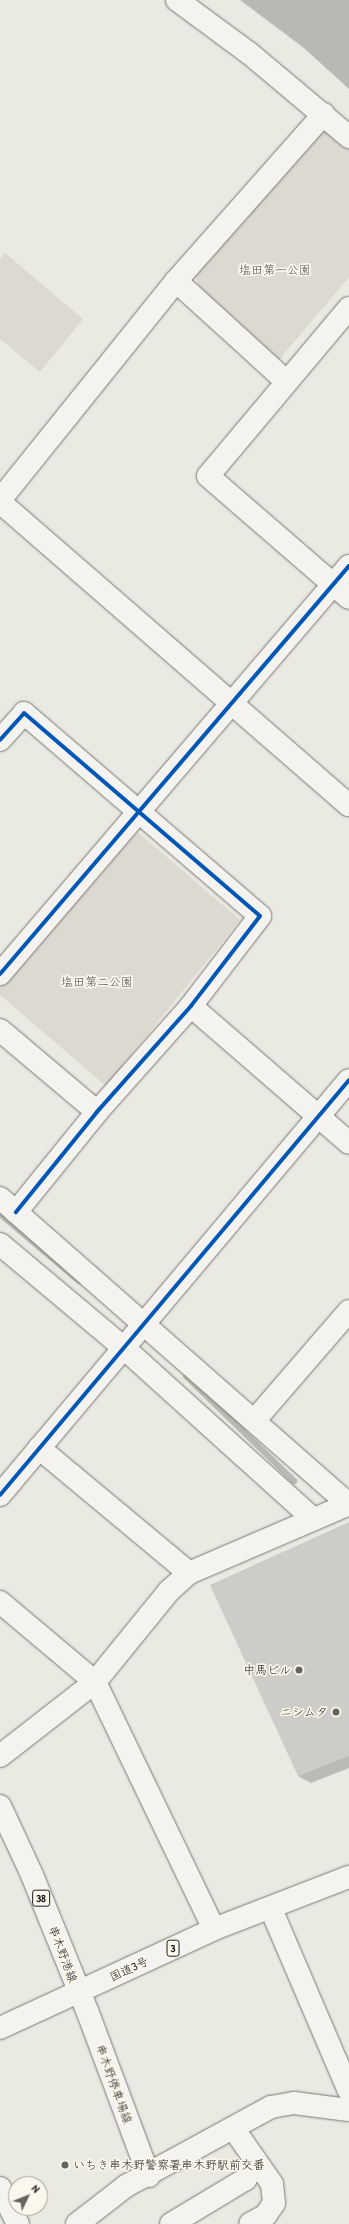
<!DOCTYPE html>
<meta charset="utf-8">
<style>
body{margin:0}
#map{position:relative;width:349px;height:2224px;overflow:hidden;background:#eae9e2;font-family:"Patrick Hand","Klee One",sans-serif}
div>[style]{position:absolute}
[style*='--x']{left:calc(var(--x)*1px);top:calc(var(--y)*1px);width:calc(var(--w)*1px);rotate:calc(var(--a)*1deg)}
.green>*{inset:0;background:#dbd9d0}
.water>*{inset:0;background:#bab8b2}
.shadow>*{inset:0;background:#0003}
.stream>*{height:6px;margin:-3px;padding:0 3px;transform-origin:3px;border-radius:3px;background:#bab8b2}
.building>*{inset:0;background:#cdccc8}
.roads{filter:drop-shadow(0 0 1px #797875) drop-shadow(0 0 1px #797875)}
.minor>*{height:22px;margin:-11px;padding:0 11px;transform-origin:11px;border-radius:11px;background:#f4f3ef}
.major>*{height:22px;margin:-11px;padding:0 11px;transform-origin:11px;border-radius:11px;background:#f4f3ef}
.highway>*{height:22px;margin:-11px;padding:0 11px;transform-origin:11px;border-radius:11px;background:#f4f3ef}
.cycleway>*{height:4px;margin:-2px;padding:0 2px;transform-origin:2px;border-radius:2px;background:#0057b8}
.dots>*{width:11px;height:11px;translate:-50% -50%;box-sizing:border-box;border:2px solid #fbf7ec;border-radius:50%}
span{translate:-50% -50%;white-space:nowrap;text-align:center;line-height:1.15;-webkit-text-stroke:3.5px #fbf7ec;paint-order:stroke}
.shield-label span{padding:1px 3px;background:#fbf7ec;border:1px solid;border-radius:3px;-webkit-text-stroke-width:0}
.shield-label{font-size:11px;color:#1c1c1c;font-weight:700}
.park-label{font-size:12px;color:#51514e}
.poi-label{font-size:12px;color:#1c1c1c}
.right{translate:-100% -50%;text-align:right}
.left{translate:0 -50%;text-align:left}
.street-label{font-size:12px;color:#1c1c1c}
.north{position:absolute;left:8px;top:2176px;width:40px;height:40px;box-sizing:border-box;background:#fbf7ec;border:1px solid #a29f99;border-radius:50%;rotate:47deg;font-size:11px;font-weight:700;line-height:16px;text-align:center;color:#1c1c1c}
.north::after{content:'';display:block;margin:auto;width:14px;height:18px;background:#646461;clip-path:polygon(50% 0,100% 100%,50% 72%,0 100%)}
</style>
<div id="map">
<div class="green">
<i style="clip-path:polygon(324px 123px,349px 146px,349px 277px,278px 361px,201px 291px,193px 270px)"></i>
<i style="clip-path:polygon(5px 253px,83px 319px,40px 372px,0 339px,0 259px)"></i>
<i style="clip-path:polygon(133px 828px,240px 920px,106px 1086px,0 995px,0 984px)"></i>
</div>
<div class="water">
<i style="clip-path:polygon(240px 0,349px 0,349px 89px,304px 48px)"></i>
</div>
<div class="shadow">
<i style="clip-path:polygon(349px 1523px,349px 1768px,311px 1783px,298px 1776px)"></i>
</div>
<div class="stream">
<i style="--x:0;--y:1214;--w:104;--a:40.3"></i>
<i style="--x:186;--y:1376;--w:151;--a:44.2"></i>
</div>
<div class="building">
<i style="clip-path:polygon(349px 1522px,349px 1756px,298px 1776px,210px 1585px)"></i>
</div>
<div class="roads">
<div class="minor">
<i style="--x:177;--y:0;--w:89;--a:36.4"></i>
<i style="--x:249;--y:53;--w:131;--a:40"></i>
<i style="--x:176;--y:281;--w:149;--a:42.3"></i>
<i style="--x:349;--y:308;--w:219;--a:130"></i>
<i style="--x:208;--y:476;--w:186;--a:40.9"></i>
<i style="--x:0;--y:500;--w:281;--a:-51.2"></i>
<i style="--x:176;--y:281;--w:223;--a:-48.5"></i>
<i style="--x:0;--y:502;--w:462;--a:41"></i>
<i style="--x:0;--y:740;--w:36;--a:-48"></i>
<i style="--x:24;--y:713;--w:311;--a:40.7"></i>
<i style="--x:260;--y:916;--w:113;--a:127.5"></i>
<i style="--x:191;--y:1006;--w:142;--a:131.6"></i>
<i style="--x:97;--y:1112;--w:129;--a:129"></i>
<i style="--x:0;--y:974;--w:537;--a:-49.46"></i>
<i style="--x:191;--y:1006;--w:209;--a:40.9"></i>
<i style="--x:0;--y:1030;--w:127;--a:40.2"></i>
<i style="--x:0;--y:1198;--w:463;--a:41.3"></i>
<i style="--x:0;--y:1244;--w:162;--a:40"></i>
<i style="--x:124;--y:1348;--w:253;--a:42.1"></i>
<i style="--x:254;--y:1421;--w:145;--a:-49.2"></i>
<i style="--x:39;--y:1448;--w:195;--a:39.8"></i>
<i style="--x:0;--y:1495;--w:542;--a:-49.94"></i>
<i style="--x:0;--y:1602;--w:124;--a:40.1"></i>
<i style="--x:95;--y:1682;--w:274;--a:64.3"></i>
<i style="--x:0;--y:1756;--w:120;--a:-37.9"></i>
<i style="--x:95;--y:1682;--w:117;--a:-50.9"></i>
<i style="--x:169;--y:1591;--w:27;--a:-42"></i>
<i style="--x:189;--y:1573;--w:174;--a:-23.3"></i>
<i style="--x:271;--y:1909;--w:198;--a:66.8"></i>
<i style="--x:233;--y:2128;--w:68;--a:55.1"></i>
<i style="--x:272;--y:2184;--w:19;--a:84"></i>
<i style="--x:274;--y:2203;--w:14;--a:124"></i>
<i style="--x:266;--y:2215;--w:18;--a:151"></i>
<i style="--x:0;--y:2188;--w:40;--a:63.4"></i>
<i style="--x:77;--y:2224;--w:62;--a:-37.8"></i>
<i style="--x:126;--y:2186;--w:165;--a:-28.6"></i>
<i style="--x:271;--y:2107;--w:23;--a:-10"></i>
<i style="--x:294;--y:2103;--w:55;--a:7.3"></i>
<i style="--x:171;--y:2224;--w:87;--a:-31"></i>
<i style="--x:246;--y:2179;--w:22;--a:-68"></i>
</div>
<div class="major">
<i style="--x:0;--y:1806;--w:76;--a:65.1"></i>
<i style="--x:32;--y:1875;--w:149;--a:67.9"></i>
<i style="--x:88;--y:2013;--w:174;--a:69.5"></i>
</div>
<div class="highway">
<i style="--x:0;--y:2028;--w:236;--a:-24.8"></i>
<i style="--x:214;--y:1929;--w:145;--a:-21.1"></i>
</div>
</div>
<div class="cycleway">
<i style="--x:0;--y:740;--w:36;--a:-48"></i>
<i style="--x:24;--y:713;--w:311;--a:40.7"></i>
<i style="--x:260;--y:916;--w:113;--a:127.5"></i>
<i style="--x:191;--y:1006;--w:142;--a:131.6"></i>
<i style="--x:97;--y:1112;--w:129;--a:129"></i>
<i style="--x:0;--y:974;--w:537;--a:-49.46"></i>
<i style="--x:0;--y:1495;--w:542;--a:-49.94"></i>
</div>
<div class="dots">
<i style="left:299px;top:1670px;background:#646461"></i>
<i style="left:336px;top:1712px;background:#646461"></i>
<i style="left:65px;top:2165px;background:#646461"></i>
</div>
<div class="shield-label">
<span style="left:41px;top:1898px">38</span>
<span style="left:173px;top:1948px">3</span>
</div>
<div class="park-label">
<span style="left:275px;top:270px">塩田第一公園</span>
<span style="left:97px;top:982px">塩田第二公園</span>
</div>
<div class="poi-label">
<span class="right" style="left:291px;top:1670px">中馬ビル</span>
<span class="right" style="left:328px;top:1712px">ニシムタ</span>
<span class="left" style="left:73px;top:2165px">いちき串木野警察署串木野駅前交番</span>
</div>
<div class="street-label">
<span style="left:63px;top:1954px;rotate:69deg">串木野港線</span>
<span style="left:129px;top:1969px;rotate:-25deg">国道3号</span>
<span style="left:114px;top:2084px;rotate:70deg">串木野停車場線</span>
</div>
<div class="north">N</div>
</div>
